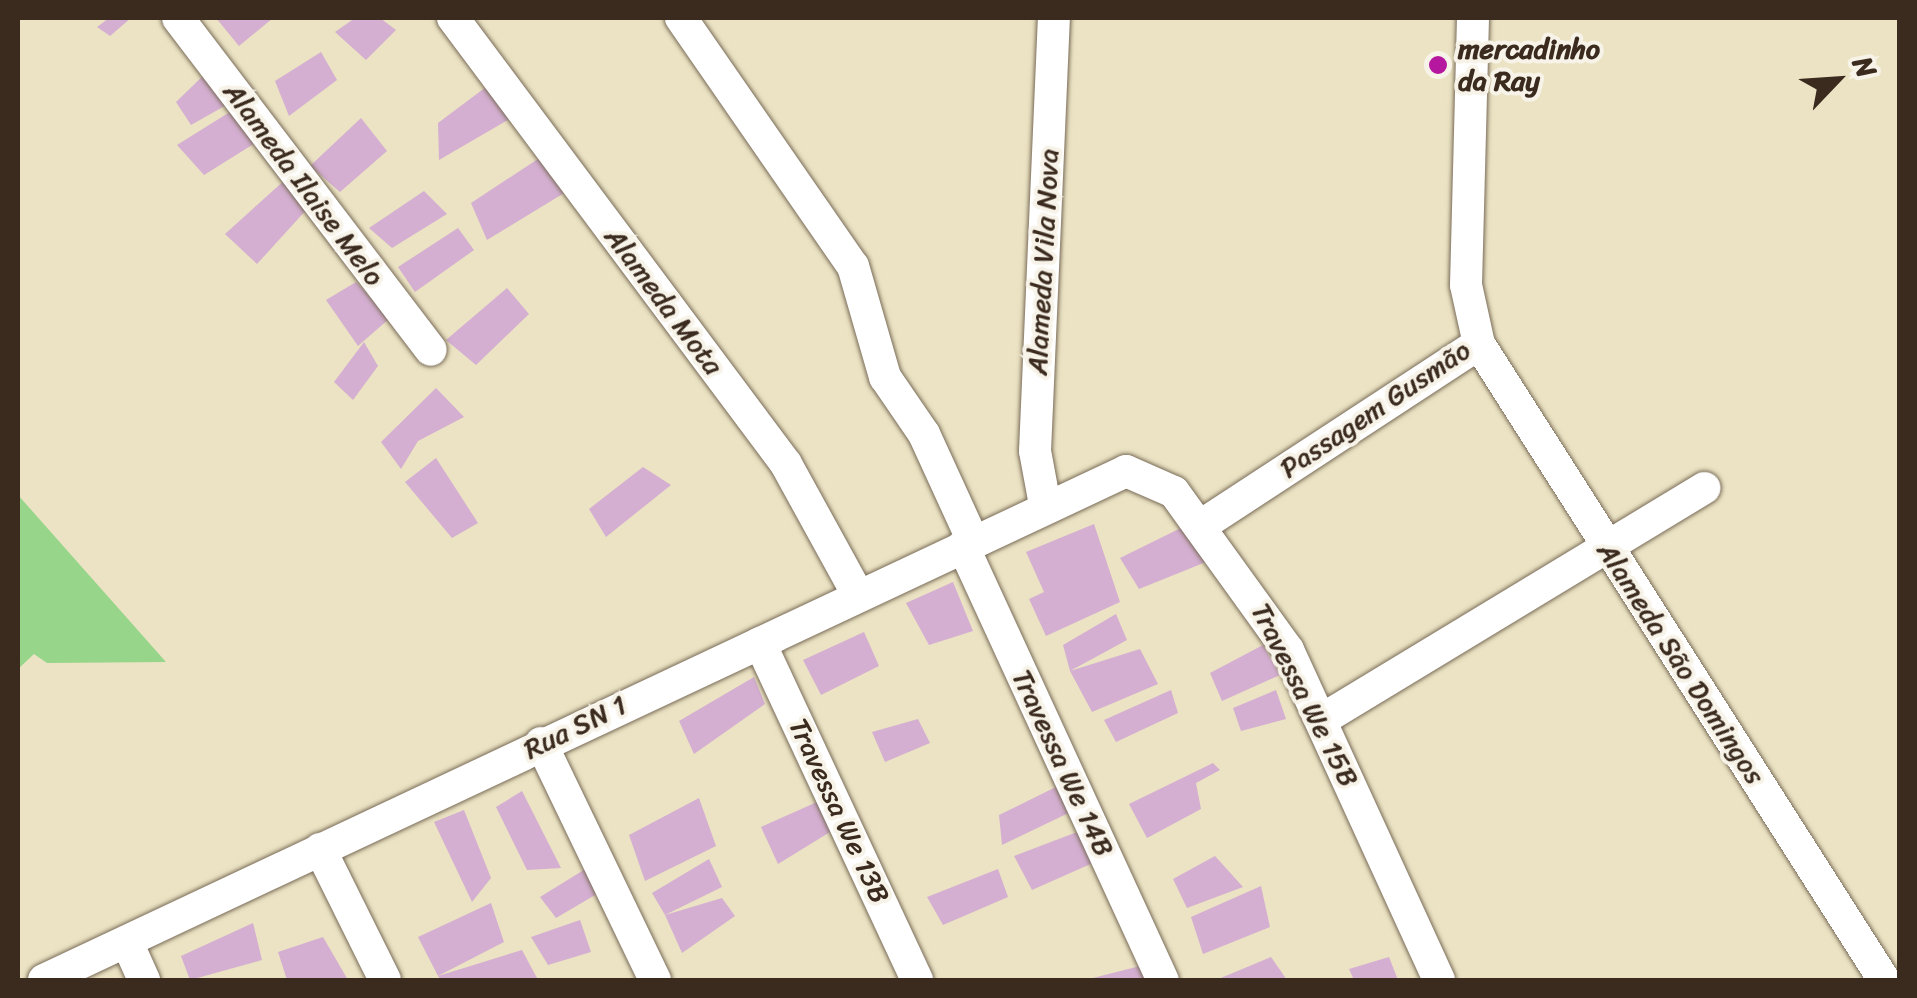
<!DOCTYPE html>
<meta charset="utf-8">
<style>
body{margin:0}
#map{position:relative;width:1917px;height:998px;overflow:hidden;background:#ebe3c3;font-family:Sriracha,sans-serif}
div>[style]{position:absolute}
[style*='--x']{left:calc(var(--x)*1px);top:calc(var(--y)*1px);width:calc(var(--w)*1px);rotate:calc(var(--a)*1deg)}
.green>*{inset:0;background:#97d58a}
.building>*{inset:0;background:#d4afd1}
.roads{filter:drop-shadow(0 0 2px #796b58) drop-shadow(0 0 2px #796b58)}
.minor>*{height:32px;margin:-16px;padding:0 16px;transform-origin:16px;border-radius:16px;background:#fff}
.dots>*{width:28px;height:28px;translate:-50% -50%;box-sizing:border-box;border:5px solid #f7f3e8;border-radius:50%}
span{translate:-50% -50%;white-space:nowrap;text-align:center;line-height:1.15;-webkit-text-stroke:8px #f7f3e8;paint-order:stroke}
.poi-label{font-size:28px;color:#3b2a1e;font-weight:700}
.left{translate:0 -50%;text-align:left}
.street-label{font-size:28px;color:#3b2a1e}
.frame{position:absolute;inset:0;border:20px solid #3b2a1e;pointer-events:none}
.north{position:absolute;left:1787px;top:30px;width:100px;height:100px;-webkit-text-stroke:8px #f7f3e8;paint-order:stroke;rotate:65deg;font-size:28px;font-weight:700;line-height:40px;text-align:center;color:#3b2a1e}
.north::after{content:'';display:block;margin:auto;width:35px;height:45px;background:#3b2a1e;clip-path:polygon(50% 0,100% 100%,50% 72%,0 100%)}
</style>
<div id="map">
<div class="green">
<i style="clip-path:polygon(18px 495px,166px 662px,47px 663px,34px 654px,18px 669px)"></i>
</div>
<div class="building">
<i style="clip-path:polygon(109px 18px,131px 18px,110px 36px,97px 27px)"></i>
<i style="clip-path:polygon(216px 18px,273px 18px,239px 46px)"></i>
<i style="clip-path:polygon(355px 18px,380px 18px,396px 30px,366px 60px,335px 32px)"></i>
<i style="clip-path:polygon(321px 52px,337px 80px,289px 116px,275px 81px)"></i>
<i style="clip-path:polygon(208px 71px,230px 103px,191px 125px,176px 102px)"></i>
<i style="clip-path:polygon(490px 84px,518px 114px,439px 160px,438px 123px)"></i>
<i style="clip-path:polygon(233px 110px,257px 142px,204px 175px,177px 145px)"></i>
<i style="clip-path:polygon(361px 118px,387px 151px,340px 192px,310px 166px)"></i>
<i style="clip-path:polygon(550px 151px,574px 187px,487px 240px,471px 203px)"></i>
<i style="clip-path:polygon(286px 179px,308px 208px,257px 264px,225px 234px)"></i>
<i style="clip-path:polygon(424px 191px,447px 214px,392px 248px,369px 228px)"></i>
<i style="clip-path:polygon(458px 228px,474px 250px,415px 292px,398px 267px)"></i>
<i style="clip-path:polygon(356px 282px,390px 318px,358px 346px,326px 300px)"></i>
<i style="clip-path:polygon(507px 288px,529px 314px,476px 365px,446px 340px)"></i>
<i style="clip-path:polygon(364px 342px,378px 366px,353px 400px,334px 382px)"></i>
<i style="clip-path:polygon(436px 388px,464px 417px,418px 441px,401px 469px,381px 442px)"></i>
<i style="clip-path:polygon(436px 458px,478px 523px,452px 538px,405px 482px)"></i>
<i style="clip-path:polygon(643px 467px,671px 485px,606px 537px,589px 509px)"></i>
<i style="clip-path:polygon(1191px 523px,1211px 560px,1139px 589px,1120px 558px)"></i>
<i style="clip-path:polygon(1094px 524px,1120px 602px,1046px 636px,1029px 599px,1044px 592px,1026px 552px)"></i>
<i style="clip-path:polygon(953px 582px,973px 631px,929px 645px,906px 603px)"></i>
<i style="clip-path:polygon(1116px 614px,1127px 640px,1070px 671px,1140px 649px,1158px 684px,1092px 712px,1070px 671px,1063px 645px)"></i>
<i style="clip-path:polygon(864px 632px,879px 666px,821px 695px,803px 660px)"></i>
<i style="clip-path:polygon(1263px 645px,1280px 675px,1222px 701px,1210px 673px)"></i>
<i style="clip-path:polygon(754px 677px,765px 704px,694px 754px,679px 721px)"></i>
<i style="clip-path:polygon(1171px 690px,1178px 713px,1116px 742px,1104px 720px)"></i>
<i style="clip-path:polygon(1276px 690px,1286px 719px,1241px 731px,1233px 708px)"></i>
<i style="clip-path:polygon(918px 719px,930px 743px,885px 762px,872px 732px)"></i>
<i style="clip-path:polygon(1213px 763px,1220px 770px,1196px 783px,1201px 809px,1147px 838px,1129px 804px)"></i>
<i style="clip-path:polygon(1066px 782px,1079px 808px,1002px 845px,999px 815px)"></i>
<i style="clip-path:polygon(522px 791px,561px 868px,527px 870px,496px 807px)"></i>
<i style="clip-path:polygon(699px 798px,716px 846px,645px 881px,629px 835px)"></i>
<i style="clip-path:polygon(817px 802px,835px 829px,778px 864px,761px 827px)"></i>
<i style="clip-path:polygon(464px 810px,491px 878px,472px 902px,434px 822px)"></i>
<i style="clip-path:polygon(1085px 829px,1104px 858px,1032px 890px,1014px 856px)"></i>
<i style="clip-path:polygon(1215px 856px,1243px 887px,1187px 908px,1173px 879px)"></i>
<i style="clip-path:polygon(709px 859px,722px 887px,665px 915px,652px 893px)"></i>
<i style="clip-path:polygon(587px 868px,602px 891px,556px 918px,540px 897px)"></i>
<i style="clip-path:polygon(998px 869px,1008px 897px,943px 925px,927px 897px)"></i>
<i style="clip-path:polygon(1261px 886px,1270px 927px,1203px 954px,1191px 917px)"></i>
<i style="clip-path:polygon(722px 898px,735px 916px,682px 953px,665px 915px)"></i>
<i style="clip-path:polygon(491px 903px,504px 942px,438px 976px,522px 950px,537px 978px,441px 980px,438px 976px,418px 937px)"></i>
<i style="clip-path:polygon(580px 920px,591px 952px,548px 965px,531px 937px)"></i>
<i style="clip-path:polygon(253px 923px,262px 960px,190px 980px,181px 956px)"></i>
<i style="clip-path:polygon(323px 937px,348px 980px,287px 980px,278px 952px)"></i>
<i style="clip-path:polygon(1271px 957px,1287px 980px,1216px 980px)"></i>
<i style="clip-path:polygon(1389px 957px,1398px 980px,1354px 980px,1349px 969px)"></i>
<i style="clip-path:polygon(1144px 965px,1160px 980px,1090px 980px,1089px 979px)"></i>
</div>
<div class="roads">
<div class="minor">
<i style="--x:178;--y:18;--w:417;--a:52.7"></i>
<i style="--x:453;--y:18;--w:557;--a:53.25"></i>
<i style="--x:786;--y:464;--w:149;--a:61.2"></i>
<i style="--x:681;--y:18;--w:302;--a:55.3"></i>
<i style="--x:853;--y:266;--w:116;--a:73.9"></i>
<i style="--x:885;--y:377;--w:69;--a:55.6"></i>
<i style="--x:924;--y:434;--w:118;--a:65.4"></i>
<i style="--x:1473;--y:18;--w:267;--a:91.5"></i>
<i style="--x:1466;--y:285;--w:60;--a:77.6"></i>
<i style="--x:1479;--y:344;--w:754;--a:57.51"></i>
<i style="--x:1045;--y:505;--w:55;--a:-100.5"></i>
<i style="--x:1035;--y:451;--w:433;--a:-87.5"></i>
<i style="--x:1202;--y:525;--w:331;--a:-33.2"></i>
<i style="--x:963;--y:546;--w:478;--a:65.3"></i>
<i style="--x:760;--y:643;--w:372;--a:65"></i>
<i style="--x:1323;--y:719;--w:446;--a:-31.2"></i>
<i style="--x:541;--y:743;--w:263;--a:64.3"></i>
<i style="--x:320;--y:849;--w:146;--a:63.6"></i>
<i style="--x:127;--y:942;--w:42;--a:65.9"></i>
<i style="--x:44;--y:980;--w:1196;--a:-25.19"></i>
<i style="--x:1126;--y:471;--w:52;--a:23.6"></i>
<i style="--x:1174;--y:492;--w:195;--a:54.2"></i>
<i style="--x:1288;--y:650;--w:363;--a:65.4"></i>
</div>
</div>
<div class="dots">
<i style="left:1438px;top:65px;background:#b5179e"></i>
</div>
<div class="poi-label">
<span class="left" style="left:1458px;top:65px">mercadinho<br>da Ray</span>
</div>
<div class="street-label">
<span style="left:304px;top:184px;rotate:53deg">Alameda Ilaise Melo</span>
<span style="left:1043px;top:262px;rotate:-87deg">Alameda Vila Nova</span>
<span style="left:664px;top:301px;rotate:53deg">Alameda Mota</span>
<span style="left:1375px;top:409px;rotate:-34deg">Passagem Gusmão</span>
<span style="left:1681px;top:663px;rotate:57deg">Alameda São Domingos</span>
<span style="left:1305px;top:695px;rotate:63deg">Travessa We 15B</span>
<span style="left:575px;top:727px;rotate:-26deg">Rua SN 1</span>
<span style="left:1063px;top:763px;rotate:65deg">Travessa We 14B</span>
<span style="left:839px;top:811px;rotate:65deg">Travessa We 13B</span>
</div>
<div class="frame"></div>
<div class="north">N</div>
</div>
